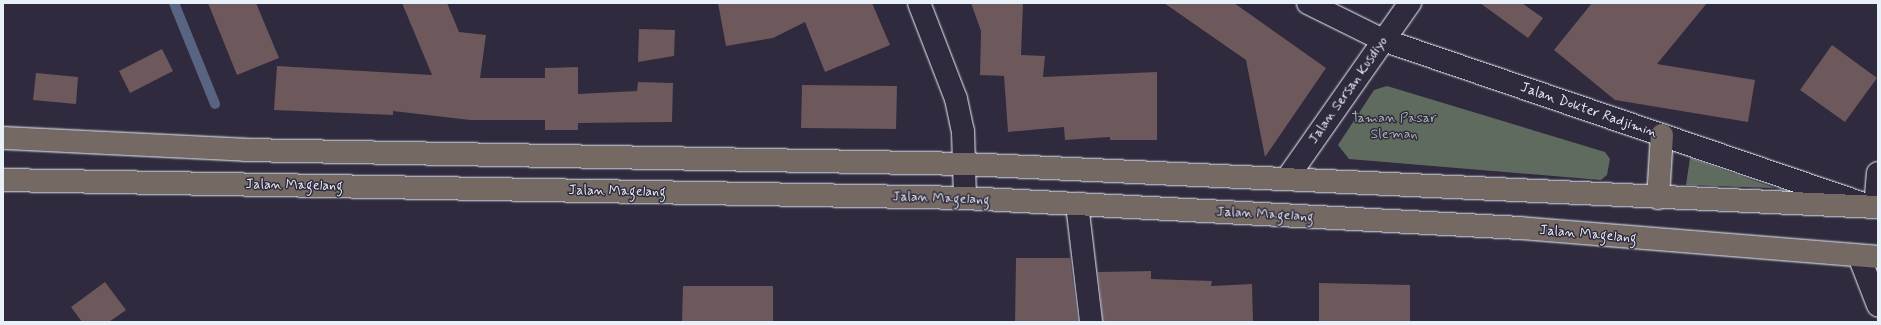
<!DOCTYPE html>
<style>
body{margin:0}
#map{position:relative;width:1881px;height:325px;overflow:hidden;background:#2f2a3d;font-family:Mynerve,sans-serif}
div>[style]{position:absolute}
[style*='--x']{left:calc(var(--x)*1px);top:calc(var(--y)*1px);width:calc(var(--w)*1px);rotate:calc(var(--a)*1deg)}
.green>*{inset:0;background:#606b60}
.stream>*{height:10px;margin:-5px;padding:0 5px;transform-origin:5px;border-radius:5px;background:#586481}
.building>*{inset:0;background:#6d585b}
.roads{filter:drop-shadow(0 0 1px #e8f1f8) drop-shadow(0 0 1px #e8f1f8)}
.minor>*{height:22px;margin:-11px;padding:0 11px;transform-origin:11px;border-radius:11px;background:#2f2a3d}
.secondary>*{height:22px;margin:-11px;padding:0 11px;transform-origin:11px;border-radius:11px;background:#2f2a3d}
.trunk>*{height:22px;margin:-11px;padding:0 11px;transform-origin:11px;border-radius:11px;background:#756964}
span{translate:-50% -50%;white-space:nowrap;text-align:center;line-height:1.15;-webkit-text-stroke:3px #2f2a3d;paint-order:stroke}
.street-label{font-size:14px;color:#e8f1f8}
.park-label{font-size:14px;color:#abb5b4}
.frame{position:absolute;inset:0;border:4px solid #e8f1f8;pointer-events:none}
</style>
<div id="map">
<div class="green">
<i style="clip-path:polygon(1387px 86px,1605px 152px,1610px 159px,1607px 175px,1601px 180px,1349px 159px,1338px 145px,1374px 90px)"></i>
<i style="clip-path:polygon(1690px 158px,1775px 188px,1686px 185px)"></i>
</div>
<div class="stream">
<i style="--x:174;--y:3;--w:109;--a:67.9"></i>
</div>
<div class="building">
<i style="clip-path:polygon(208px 3px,256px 3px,279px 58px,237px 75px)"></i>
<i style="clip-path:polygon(402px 3px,447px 3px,459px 32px,486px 35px,480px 78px,545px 78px,545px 68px,578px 67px,578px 94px,637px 91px,638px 82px,673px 83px,672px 122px,578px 123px,578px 130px,545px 130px,545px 120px,470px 120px,393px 111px,393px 115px,274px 110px,277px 66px,432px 75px)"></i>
<i style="clip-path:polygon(718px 3px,872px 3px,890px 45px,825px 72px,805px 22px,773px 38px,726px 46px)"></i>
<i style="clip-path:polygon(971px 3px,1023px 3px,1021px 55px,1045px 56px,1043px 77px,1157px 72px,1157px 140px,1110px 140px,1110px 137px,1065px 140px,1064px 127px,1008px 132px,1004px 76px,980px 75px,981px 31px)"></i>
<i style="clip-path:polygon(1164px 3px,1234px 3px,1326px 68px,1265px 157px,1246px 60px)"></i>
<i style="clip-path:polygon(1480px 3px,1522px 3px,1543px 18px,1528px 38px)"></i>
<i style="clip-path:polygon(1592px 3px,1707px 3px,1657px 64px,1755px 80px,1748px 122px,1615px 100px,1554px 50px)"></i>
<i style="clip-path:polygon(639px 29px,675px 30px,674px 56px,638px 62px)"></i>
<i style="clip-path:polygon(1832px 45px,1877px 78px,1845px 122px,1800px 90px)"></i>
<i style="clip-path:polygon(162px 49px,173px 71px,130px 93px,119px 71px)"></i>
<i style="clip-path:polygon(36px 73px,78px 77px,76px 104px,33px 100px)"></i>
<i style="clip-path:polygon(802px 85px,897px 86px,896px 129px,801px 128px)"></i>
<i style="clip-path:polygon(1016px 258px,1070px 258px,1078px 322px,1015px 322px)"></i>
<i style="clip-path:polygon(1151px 271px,1151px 279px,1212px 281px,1211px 286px,1252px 284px,1253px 322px,1103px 322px,1098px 272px)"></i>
<i style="clip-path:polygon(105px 282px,126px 310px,109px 322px,82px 322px,71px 307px)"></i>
<i style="clip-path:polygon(1319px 283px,1410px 285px,1410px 322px,1319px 322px)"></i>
<i style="clip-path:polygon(683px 286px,773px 286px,773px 322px,682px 322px)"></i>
</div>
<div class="roads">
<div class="minor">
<i style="--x:1077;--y:204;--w:119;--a:83.2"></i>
<i style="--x:1875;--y:207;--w:34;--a:-85"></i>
<i style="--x:1859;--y:256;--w:53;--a:68.8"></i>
</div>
<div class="secondary">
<i style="--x:919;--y:3;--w:103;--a:68.9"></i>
<i style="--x:956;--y:99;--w:33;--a:78"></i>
<i style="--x:963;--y:131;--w:67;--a:88.3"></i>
<i style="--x:1308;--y:3;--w:84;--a:26.3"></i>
<i style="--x:1383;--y:40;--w:508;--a:18.83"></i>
<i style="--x:1288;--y:177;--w:213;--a:-55"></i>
</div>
<div class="trunk">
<i style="--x:3;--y:138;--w:242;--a:2.8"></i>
<i style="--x:245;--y:150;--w:720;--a:1.11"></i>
<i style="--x:965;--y:164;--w:914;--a:2.7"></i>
<i style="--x:3;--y:180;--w:962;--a:1.07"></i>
<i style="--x:965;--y:198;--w:556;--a:3.09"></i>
<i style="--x:1520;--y:228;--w:359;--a:4.6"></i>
<i style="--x:1658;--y:198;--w:63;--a:-86.4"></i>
</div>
</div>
<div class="street-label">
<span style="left:1348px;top:90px;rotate:-55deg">Jalan Sersan Kusdiyo</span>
<span style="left:1589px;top:110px;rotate:19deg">Jalan Dokter Radjimin</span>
<span style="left:294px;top:185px;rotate:1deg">Jalan Magelang</span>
<span style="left:617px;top:191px;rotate:1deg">Jalan Magelang</span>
<span style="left:941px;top:198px;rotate:2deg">Jalan Magelang</span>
<span style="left:1265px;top:214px;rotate:3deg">Jalan Magelang</span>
<span style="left:1588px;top:234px;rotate:5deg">Jalan Magelang</span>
</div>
<div class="park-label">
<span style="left:1394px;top:126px">Taman Pasar<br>Sleman</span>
</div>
<div class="frame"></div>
</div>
